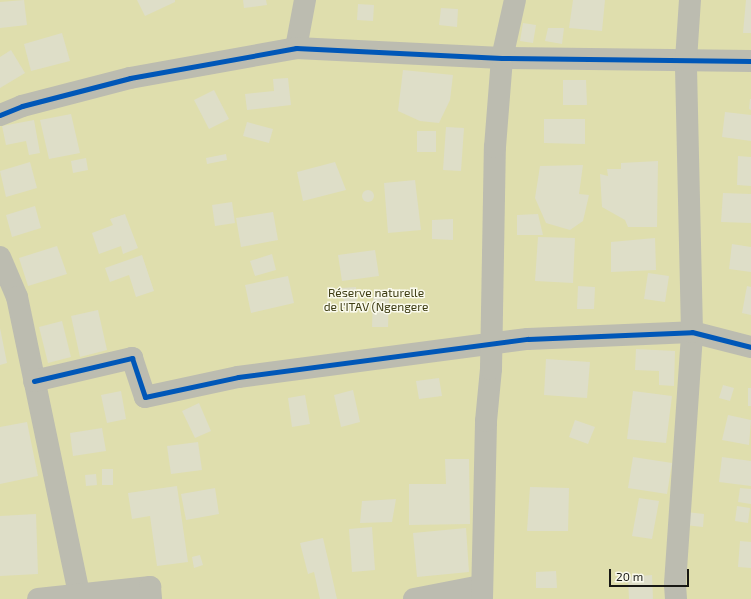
<!DOCTYPE html>
<meta charset="utf-8">
<style>
body{margin:0}
#map{position:relative;width:751px;height:599px;overflow:hidden;background:#f7f7f0;font-family:"Exo 2",sans-serif}
div>[style]{position:absolute}
[style*='--x']{left:calc(var(--x)*1px);top:calc(var(--y)*1px);width:calc(var(--w)*1px);rotate:calc(var(--a)*1deg)}
.green>*{inset:0;background:#dfdead}
.building>*{inset:0;background:#dedec8}
.round{border-radius:50%}
.minor>*{height:22px;margin:-11px;padding:0 11px;transform-origin:11px;border-radius:11px;background:#bcbcb0}
.cycleway>*{height:5px;margin:-2.5px;padding:0 2.5px;transform-origin:2.5px;border-radius:2.5px;background:#0057b8}
span{translate:-50% -50%;white-space:nowrap;text-align:center;line-height:1.15;-webkit-text-stroke:3px #fafaed;paint-order:stroke}
.park-label{font-size:12px;color:#3d3c13}
.scale{position:absolute;left:609px;top:569px;width:80px;height:18px;box-sizing:border-box;border:2px solid #181814;border-top:0;padding-left:5px;font-size:12px;line-height:14px;white-space:nowrap;color:#181814;-webkit-text-stroke:3px #fafaed;paint-order:stroke}
</style>
<div id="map">
<div class="green">
<i style="clip-path:polygon(0 0,751px 0,751px 599px,0 599px)"></i>
</div>
<div class="building">
<i style="clip-path:polygon(24px 0,27px 25px,0 28px,0 2px)"></i>
<i style="clip-path:polygon(137px 0,175px 0,175px 2px,145px 16px)"></i>
<i style="clip-path:polygon(243px 0,266px 0,267px 5px,244px 8px)"></i>
<i style="clip-path:polygon(573px 0,605px 0,602px 31px,569px 28px)"></i>
<i style="clip-path:polygon(746px 0,751px 0,751px 33px,743px 33px)"></i>
<i style="clip-path:polygon(358px 4px,374px 5px,373px 21px,357px 20px)"></i>
<i style="clip-path:polygon(441px 8px,458px 9px,457px 27px,439px 25px)"></i>
<i style="clip-path:polygon(523px 23px,536px 25px,533px 43px,520px 41px)"></i>
<i style="clip-path:polygon(548px 28px,564px 28px,562px 44px,545px 41px)"></i>
<i style="clip-path:polygon(62px 33px,70px 61px,31px 71px,24px 44px)"></i>
<i style="clip-path:polygon(11px 50px,25px 73px,0 88px,0 57px)"></i>
<i style="clip-path:polygon(403px 70px,453px 75px,450px 100px,439px 123px,420px 121px,398px 111px)"></i>
<i style="clip-path:polygon(288px 78px,291px 105px,247px 110px,245px 94px,274px 91px,273px 79px)"></i>
<i style="clip-path:polygon(563px 80px,586px 80px,587px 105px,563px 105px)"></i>
<i style="clip-path:polygon(214px 90px,229px 119px,209px 129px,194px 100px)"></i>
<i style="clip-path:polygon(750px 99px,751px 99px,751px 110px,749px 109px)"></i>
<i style="clip-path:polygon(725px 112px,751px 115px,751px 141px,722px 137px)"></i>
<i style="clip-path:polygon(71px 114px,80px 153px,49px 159px,40px 120px)"></i>
<i style="clip-path:polygon(544px 119px,585px 119px,585px 144px,544px 143px)"></i>
<i style="clip-path:polygon(34px 120px,40px 153px,29px 155px,26px 141px,6px 145px,2px 126px)"></i>
<i style="clip-path:polygon(247px 122px,273px 129px,269px 143px,243px 136px)"></i>
<i style="clip-path:polygon(446px 127px,464px 128px,461px 171px,443px 170px)"></i>
<i style="clip-path:polygon(417px 131px,436px 131px,436px 152px,417px 152px)"></i>
<i style="clip-path:polygon(226px 154px,227px 160px,207px 164px,206px 158px)"></i>
<i style="clip-path:polygon(738px 156px,751px 157px,751px 186px,737px 185px)"></i>
<i style="clip-path:polygon(86px 158px,88px 170px,73px 173px,71px 161px)"></i>
<i style="clip-path:polygon(658px 161px,657px 227px,628px 227px,625px 220px,602px 207px,600px 174px,608px 176px,607px 169px,621px 169px,621px 163px)"></i>
<i style="clip-path:polygon(30px 162px,37px 188px,6px 197px,0 171px)"></i>
<i style="clip-path:polygon(335px 162px,346px 190px,303px 201px,297px 172px)"></i>
<i style="clip-path:polygon(583px 165px,579px 194px,589px 195px,583px 221px,570px 230px,546px 223px,535px 198px,540px 166px)"></i>
<i style="clip-path:polygon(415px 180px,421px 230px,388px 233px,384px 183px)"></i>
<i class="round" style="left:362px;top:190px;width:12px;height:12px"></i>
<i style="clip-path:polygon(723px 193px,751px 194px,751px 223px,721px 222px)"></i>
<i style="clip-path:polygon(232px 202px,235px 223px,215px 226px,212px 205px)"></i>
<i style="clip-path:polygon(35px 206px,41px 228px,12px 237px,6px 215px)"></i>
<i style="clip-path:polygon(273px 212px,278px 240px,241px 247px,236px 218px)"></i>
<i style="clip-path:polygon(125px 214px,138px 248px,123px 254px,121px 246px,99px 254px,92px 233px,113px 225px,110px 219px)"></i>
<i style="clip-path:polygon(538px 214px,543px 235px,517px 235px,517px 215px)"></i>
<i style="clip-path:polygon(453px 219px,453px 240px,432px 239px,432px 220px)"></i>
<i style="clip-path:polygon(538px 237px,575px 238px,573px 283px,535px 281px)"></i>
<i style="clip-path:polygon(655px 238px,656px 270px,611px 272px,611px 242px)"></i>
<i style="clip-path:polygon(732px 244px,751px 247px,751px 272px,729px 269px)"></i>
<i style="clip-path:polygon(57px 246px,67px 274px,28px 286px,19px 258px)"></i>
<i style="clip-path:polygon(375px 250px,379px 276px,342px 281px,338px 255px)"></i>
<i style="clip-path:polygon(272px 254px,276px 270px,255px 276px,250px 261px)"></i>
<i style="clip-path:polygon(142px 255px,154px 291px,136px 297px,129px 275px,110px 282px,105px 268px)"></i>
<i style="clip-path:polygon(648px 273px,669px 276px,665px 302px,644px 299px)"></i>
<i style="clip-path:polygon(288px 276px,294px 303px,251px 313px,245px 285px)"></i>
<i style="clip-path:polygon(578px 286px,595px 287px,594px 309px,577px 309px)"></i>
<i style="clip-path:polygon(747px 286px,751px 287px,751px 315px,742px 313px)"></i>
<i style="clip-path:polygon(356px 287px,357px 308px,345px 309px,342px 288px)"></i>
<i style="clip-path:polygon(373px 297px,389px 297px,388px 327px,372px 327px)"></i>
<i style="clip-path:polygon(98px 310px,107px 350px,80px 357px,71px 316px)"></i>
<i style="clip-path:polygon(62px 321px,71px 357px,48px 363px,39px 327px)"></i>
<i style="clip-path:polygon(0 328px,7px 363px,0 365px)"></i>
<i style="clip-path:polygon(636px 349px,675px 351px,674px 386px,659px 385px,659px 371px,635px 370px)"></i>
<i style="clip-path:polygon(546px 359px,590px 362px,587px 398px,544px 395px)"></i>
<i style="clip-path:polygon(439px 378px,442px 396px,419px 399px,416px 381px)"></i>
<i style="clip-path:polygon(723px 385px,734px 388px,730px 401px,719px 398px)"></i>
<i style="clip-path:polygon(748px 388px,751px 388px,751px 406px,748px 406px)"></i>
<i style="clip-path:polygon(353px 390px,360px 422px,341px 427px,334px 395px)"></i>
<i style="clip-path:polygon(121px 391px,126px 419px,107px 423px,101px 395px)"></i>
<i style="clip-path:polygon(633px 391px,672px 396px,666px 443px,627px 439px)"></i>
<i style="clip-path:polygon(305px 395px,310px 424px,292px 427px,288px 398px)"></i>
<i style="clip-path:polygon(199px 403px,211px 431px,195px 438px,182px 411px)"></i>
<i style="clip-path:polygon(728px 415px,751px 420px,749px 445px,722px 440px)"></i>
<i style="clip-path:polygon(575px 420px,595px 427px,588px 444px,569px 437px)"></i>
<i style="clip-path:polygon(27px 422px,38px 476px,0 484px,0 427px)"></i>
<i style="clip-path:polygon(102px 428px,106px 451px,73px 456px,70px 433px)"></i>
<i style="clip-path:polygon(198px 442px,202px 470px,171px 474px,167px 446px)"></i>
<i style="clip-path:polygon(633px 457px,672px 463px,667px 494px,628px 488px)"></i>
<i style="clip-path:polygon(722px 457px,751px 461px,751px 486px,719px 482px)"></i>
<i style="clip-path:polygon(445px 459px,469px 459px,470px 524px,409px 525px,409px 484px,446px 484px)"></i>
<i style="clip-path:polygon(102px 469px,113px 469px,113px 485px,102px 485px)"></i>
<i style="clip-path:polygon(96px 474px,97px 485px,86px 486px,85px 475px)"></i>
<i style="clip-path:polygon(177px 486px,188px 562px,157px 566px,150px 516px,132px 519px,128px 493px)"></i>
<i style="clip-path:polygon(530px 487px,569px 488px,568px 531px,527px 531px)"></i>
<i style="clip-path:polygon(215px 488px,219px 514px,186px 520px,181px 494px)"></i>
<i style="clip-path:polygon(740px 488px,751px 489px,751px 504px,738px 502px)"></i>
<i style="clip-path:polygon(639px 498px,659px 501px,652px 539px,632px 536px)"></i>
<i style="clip-path:polygon(396px 499px,392px 522px,360px 523px,362px 501px)"></i>
<i style="clip-path:polygon(737px 506px,750px 508px,748px 523px,735px 521px)"></i>
<i style="clip-path:polygon(686px 512px,704px 514px,703px 527px,685px 525px)"></i>
<i style="clip-path:polygon(36px 514px,38px 574px,0 576px,0 516px)"></i>
<i style="clip-path:polygon(372px 527px,375px 570px,352px 572px,349px 529px)"></i>
<i style="clip-path:polygon(466px 528px,469px 572px,417px 577px,413px 533px)"></i>
<i style="clip-path:polygon(323px 538px,330px 568px,337px 599px,320px 599px,314px 572px,308px 574px,300px 543px)"></i>
<i style="clip-path:polygon(740px 541px,751px 542px,751px 568px,738px 567px)"></i>
<i style="clip-path:polygon(200px 555px,203px 565px,194px 568px,192px 557px)"></i>
<i style="clip-path:polygon(556px 571px,557px 588px,536px 588px,536px 572px)"></i>
<i style="clip-path:polygon(652px 575px,653px 599px,629px 599px,628px 577px)"></i>
</div>
<div class="minor">
<i style="--x:296;--y:48;--w:49;--a:-79.4"></i>
<i style="--x:0;--y:115;--w:24;--a:-22"></i>
<i style="--x:22;--y:106;--w:112;--a:-14.5"></i>
<i style="--x:130;--y:78;--w:169;--a:-10.2"></i>
<i style="--x:296;--y:48;--w:206;--a:2.8"></i>
<i style="--x:502;--y:58;--w:249;--a:0.7"></i>
<i style="--x:0;--y:257;--w:43;--a:67"></i>
<i style="--x:17;--y:297;--w:304;--a:78.2"></i>
<i style="--x:34;--y:381;--w:101;--a:-13.2"></i>
<i style="--x:132;--y:358;--w:41;--a:71.6"></i>
<i style="--x:145;--y:397;--w:95;--a:-12.1"></i>
<i style="--x:238;--y:377;--w:292;--a:-7.5"></i>
<i style="--x:528;--y:339;--w:164;--a:-2.4"></i>
<i style="--x:692;--y:332;--w:61;--a:14.3"></i>
<i style="--x:38;--y:599;--w:113;--a:-6.1"></i>
<i style="--x:150;--y:587;--w:12;--a:85"></i>
<i style="--x:414;--y:599;--w:68;--a:-11"></i>
<i style="--x:482;--y:599;--w:178;--a:-88.7"></i>
<i style="--x:486;--y:421;--w:52;--a:-84.5"></i>
<i style="--x:491;--y:369;--w:222;--a:-89"></i>
<i style="--x:495;--y:147;--w:89;--a:-85.5"></i>
<i style="--x:502;--y:58;--w:59;--a:-77.4"></i>
<i style="--x:676;--y:599;--w:15;--a:-94"></i>
<i style="--x:675;--y:584;--w:253;--a:-86.1"></i>
<i style="--x:692;--y:332;--w:272;--a:-91.3"></i>
<i style="--x:686;--y:60;--w:60;--a:-86.2"></i>
</div>
<div class="cycleway">
<i style="--x:0;--y:115;--w:24;--a:-22"></i>
<i style="--x:22;--y:106;--w:112;--a:-14.5"></i>
<i style="--x:130;--y:78;--w:169;--a:-10.2"></i>
<i style="--x:296;--y:48;--w:206;--a:2.8"></i>
<i style="--x:502;--y:58;--w:249;--a:0.7"></i>
<i style="--x:34;--y:381;--w:101;--a:-13.2"></i>
<i style="--x:132;--y:358;--w:41;--a:71.6"></i>
<i style="--x:145;--y:397;--w:95;--a:-12.1"></i>
<i style="--x:238;--y:377;--w:292;--a:-7.5"></i>
<i style="--x:528;--y:339;--w:164;--a:-2.4"></i>
<i style="--x:692;--y:332;--w:61;--a:14.3"></i>
</div>
<div class="park-label">
<span style="left:376px;top:300px">Réserve naturelle<br>de l'ITAV (Ngengere</span>
</div>
<div class="scale">20 m</div>
</div>
